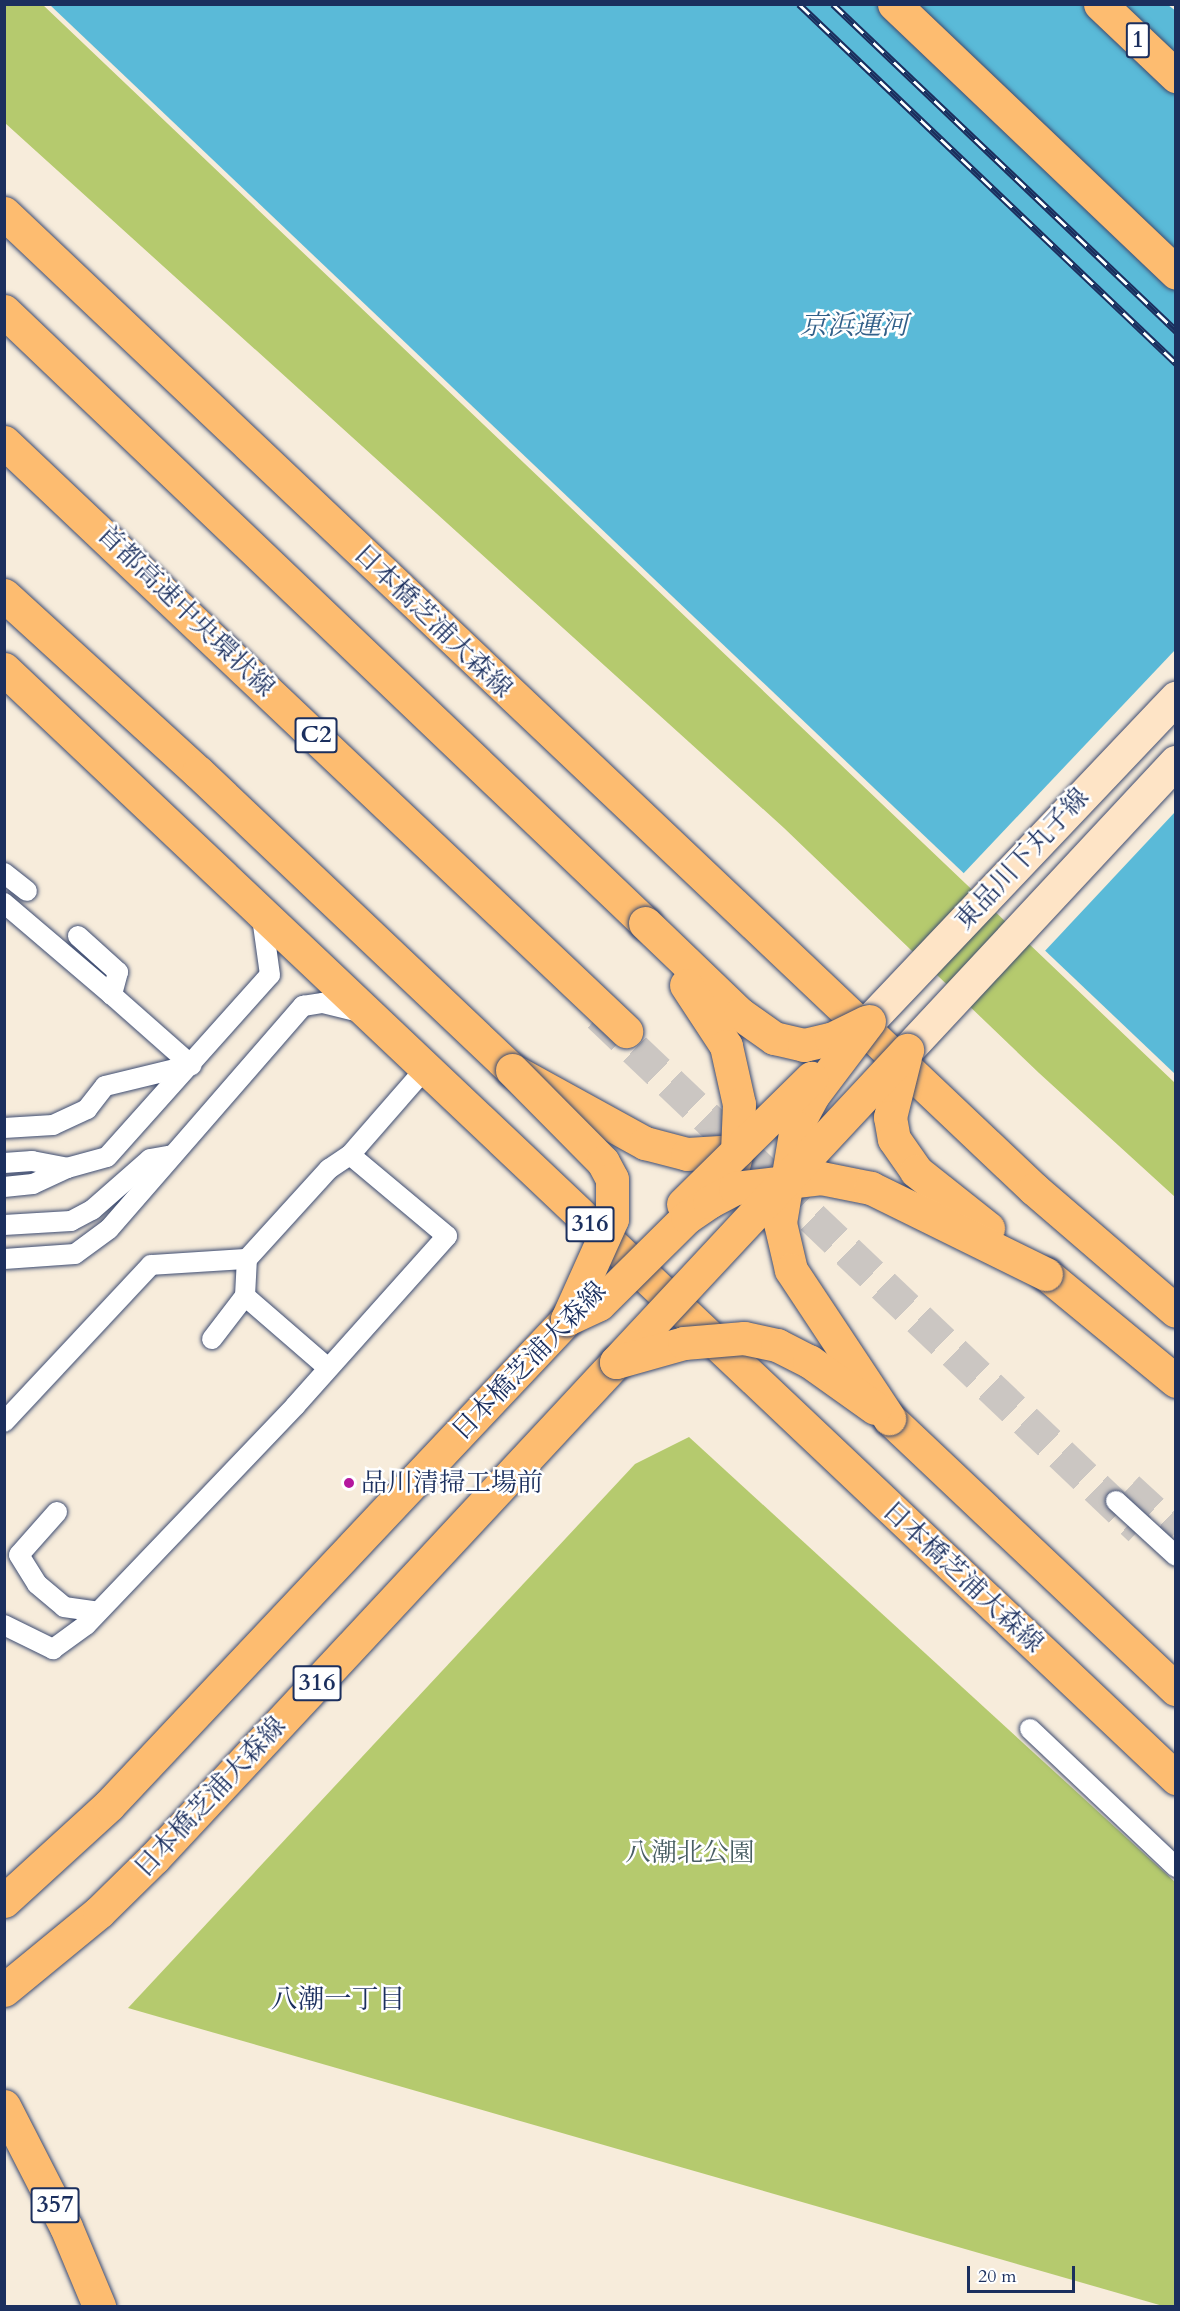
<!DOCTYPE html>
<meta charset="utf-8">
<style>
body{margin:0}
#map{position:relative;width:1180px;height:2311px;overflow:hidden;background:#f7ecdb;font-family:Cardo,"Noto Serif JP",serif}
div>[style]{position:absolute}
[style*='--x']{left:calc(var(--x)*1px);top:calc(var(--y)*1px);width:calc(var(--w)*1px);rotate:calc(var(--a)*1deg)}
.green>*{inset:0;background:#b5ca6e}
.water>*{inset:0;background:#5abad8}
.pier>*{inset:0;background:#f7ecdb}
.highway-tunnel>*{height:33px;margin-top:-16.5px;transform-origin:0;background:repeating-linear-gradient(90deg,#cbc6c2 0 33px,transparent 0 49px)}
.roads{filter:drop-shadow(0 0 2px #3c4b71) drop-shadow(0 0 2px #3c4b71)}
.lane>*{height:20px;margin:-10px;padding:0 10px;transform-origin:10px;border-radius:10px;background:#fff}
.secondary>*{height:33px;margin:-16.5px;padding:0 16.5px;transform-origin:16.5px;border-radius:16.5px;background:#fee4c6}
.primary>*{height:33px;margin:-16.5px;padding:0 16.5px;transform-origin:16.5px;border-radius:16.5px;background:#fdbc70}
.highway>*{height:33px;margin:-16.5px;padding:0 16.5px;transform-origin:16.5px;border-radius:16.5px;background:#fdbc70}
.rail>*{height:7px;margin-top:-3.5px;transform-origin:0;background:repeating-linear-gradient(90deg,#fff 0 14px,#1b2f5e 0 28px);box-sizing:border-box;border-block:2px solid #1b2f5e}
.bridges{filter:drop-shadow(0 0 2px #3c4b71) drop-shadow(0 0 2px #3c4b71)}
.primary-bridge>*{height:33px;margin:-16.5px;padding:0 16.5px;transform-origin:16.5px;border-radius:16.5px;background:#fdbc70}
.dots>*{width:16px;height:16px;translate:-50% -50%;box-sizing:border-box;border:3px solid #fff;border-radius:50%}
span{translate:-50% -50%;white-space:nowrap;text-align:center;line-height:1.15;-webkit-text-stroke:5px #fff;paint-order:stroke}
.shield-label span{padding:2px 4px;background:#fff;border:2px solid;border-radius:4px;-webkit-text-stroke-width:0}
.shield-label{font-size:24px;color:#1b2f5e;font-weight:700}
.street-label{font-size:26px;color:#1b2f5e}
.poi-label{font-size:26px;color:#1b2f5e}
.left{translate:0 -50%;text-align:left}
.park-label{font-size:26px;color:#495e63}
.water-label{font-size:27px;color:#316089;font-style:italic}
.neighbourhood-label{font-size:27px;color:#1b2f5e}
.frame{position:absolute;inset:0;border:6px solid #1b2f5e;pointer-events:none}
.scale{position:absolute;left:967px;top:2266px;width:108px;height:27px;box-sizing:border-box;border:3px solid #1b2f5e;border-top:0;padding-left:8px;font-size:18px;line-height:21px;white-space:nowrap;color:#1b2f5e;-webkit-text-stroke:4px #fff;paint-order:stroke}
</style>
<div id="map">
<div class="green">
<i style="clip-path:polygon(5px 5px,43px 5px,1175px 1083px,1175px 1197px,1039px 1073px,784px 828px,5px 123px)"></i>
<i style="clip-path:polygon(689px 1437px,1175px 1882px,1175px 2306px,1163px 2306px,128px 2008px,635px 1464px)"></i>
</div>
<div class="water">
<i style="clip-path:polygon(50px 5px,1168px 5px,1176px 11px,1175px 1074px)"></i>
</div>
<div class="pier">
<i style="clip-path:polygon(1175px 650px,1175px 812px,1043px 953px,962px 875px)"></i>
</div>
<div class="highway-tunnel">
<i style="--x:599;--y:1015;--w:746;--a:43.53"></i>
<i style="--x:1128;--y:1488;--w:65;--a:42.5"></i>
</div>
<div class="roads">
<div class="lane">
<i style="--x:4;--y:873;--w:29;--a:38"></i>
<i style="--x:4;--y:903;--w:142;--a:40.4"></i>
<i style="--x:78;--y:936;--w:54;--a:42"></i>
<i style="--x:118;--y:972;--w:24;--a:105"></i>
<i style="--x:112;--y:995;--w:106;--a:41.5"></i>
<i style="--x:4;--y:1128;--w:49;--a:-3.5"></i>
<i style="--x:53;--y:1125;--w:38;--a:-25"></i>
<i style="--x:87;--y:1109;--w:29;--a:-52"></i>
<i style="--x:105;--y:1086;--w:89;--a:-13.7"></i>
<i style="--x:4;--y:1163;--w:28;--a:-4"></i>
<i style="--x:32;--y:1161;--w:36;--a:11"></i>
<i style="--x:4;--y:1187;--w:29;--a:-6"></i>
<i style="--x:33;--y:1184;--w:38;--a:-25"></i>
<i style="--x:67;--y:1168;--w:41;--a:-15.4"></i>
<i style="--x:107;--y:1157;--w:244;--a:-48.2"></i>
<i style="--x:270;--y:975;--w:59;--a:-97.9"></i>
<i style="--x:4;--y:1225;--w:67;--a:-3.4"></i>
<i style="--x:71;--y:1221;--w:24;--a:-28"></i>
<i style="--x:92;--y:1210;--w:77;--a:-41.3"></i>
<i style="--x:150;--y:1159;--w:23;--a:-10"></i>
<i style="--x:4;--y:1259;--w:71;--a:-4"></i>
<i style="--x:75;--y:1254;--w:42;--a:-36.3"></i>
<i style="--x:109;--y:1229;--w:296;--a:-49"></i>
<i style="--x:303;--y:1006;--w:20;--a:-9"></i>
<i style="--x:323;--y:1003;--w:41;--a:14"></i>
<i style="--x:212;--y:1339;--w:54;--a:-52.5"></i>
<i style="--x:328;--y:1368;--w:110;--a:-139.1"></i>
<i style="--x:245;--y:1296;--w:37;--a:-87"></i>
<i style="--x:247;--y:1259;--w:122;--a:-47.7"></i>
<i style="--x:329;--y:1169;--w:25;--a:-34"></i>
<i style="--x:350;--y:1155;--w:116;--a:-48.9"></i>
<i style="--x:4;--y:1422;--w:215;--a:-46.9"></i>
<i style="--x:151;--y:1265;--w:96;--a:-3.6"></i>
<i style="--x:1116;--y:1501;--w:81;--a:42.5"></i>
<i style="--x:57;--y:1512;--w:57;--a:131.5"></i>
<i style="--x:19;--y:1555;--w:34;--a:58"></i>
<i style="--x:37;--y:1584;--w:35;--a:40"></i>
<i style="--x:64;--y:1607;--w:34;--a:8"></i>
<i style="--x:4;--y:1625;--w:55;--a:26.1"></i>
<i style="--x:53;--y:1649;--w:41;--a:-36"></i>
<i style="--x:86;--y:1625;--w:303;--a:-46.3"></i>
<i style="--x:295;--y:1406;--w:228;--a:-48.2"></i>
<i style="--x:447;--y:1236;--w:126;--a:-140.1"></i>
<i style="--x:1030;--y:1729;--w:201;--a:43.4"></i>
</div>
<div class="secondary">
<i style="--x:869;--y:1021;--w:446;--a:-46.5"></i>
<i style="--x:907;--y:1050;--w:394;--a:-47"></i>
</div>
<div class="primary">
<i style="--x:4;--y:213;--w:1419;--a:43.46"></i>
<i style="--x:1034;--y:1189;--w:187;--a:40.7"></i>
<i style="--x:4;--y:311;--w:886;--a:43.67"></i>
<i style="--x:4;--y:595;--w:263;--a:42.4"></i>
<i style="--x:198;--y:772;--w:433;--a:43.5"></i>
<i style="--x:512;--y:1070;--w:152;--a:28.8"></i>
<i style="--x:645;--y:1143;--w:43;--a:14.7"></i>
<i style="--x:687;--y:1154;--w:50;--a:-3.4"></i>
<i style="--x:737;--y:1151;--w:16;--a:104"></i>
<i style="--x:4;--y:669;--w:1614;--a:43.42"></i>
<i style="--x:1046;--y:1274;--w:168;--a:39.5"></i>
<i style="--x:889;--y:1418;--w:395;--a:43.4"></i>
<i style="--x:4;--y:1901;--w:142;--a:-42.4"></i>
<i style="--x:109;--y:1805;--w:668;--a:-46.7"></i>
<i style="--x:4;--y:1990;--w:123;--a:-39.4"></i>
<i style="--x:99;--y:1912;--w:77;--a:-44.5"></i>
<i style="--x:154;--y:1858;--w:678;--a:-47.03"></i>
</div>
<div class="highway">
<i style="--x:894;--y:4;--w:390;--a:43.6"></i>
<i style="--x:1100;--y:4;--w:105;--a:43.5"></i>
<i style="--x:4;--y:442;--w:857;--a:43.44"></i>
<i style="--x:4;--y:2106;--w:136;--a:62.9"></i>
<i style="--x:66;--y:2227;--w:86;--a:67.3"></i>
</div>
</div>
<div class="rail">
<i style="--x:799;--y:4;--w:521;--a:43.6"></i>
<i style="--x:833;--y:4;--w:474;--a:43.6"></i>
</div>
<div class="bridges">
<div class="primary-bridge">
<i style="--x:645;--y:923;--w:132;--a:43.8"></i>
<i style="--x:740;--y:1014;--w:42;--a:35.2"></i>
<i style="--x:774;--y:1038;--w:31;--a:13"></i>
<i style="--x:804;--y:1045;--w:28;--a:-13"></i>
<i style="--x:831;--y:1039;--w:39;--a:-26"></i>
<i style="--x:686;--y:985;--w:73;--a:56.7"></i>
<i style="--x:726;--y:1046;--w:59;--a:77.4"></i>
<i style="--x:739;--y:1104;--w:47;--a:92.4"></i>
<i style="--x:869;--y:1021;--w:93;--a:127.1"></i>
<i style="--x:813;--y:1095;--w:36;--a:118"></i>
<i style="--x:796;--y:1127;--w:97;--a:99.5"></i>
<i style="--x:780;--y:1223;--w:48;--a:76.8"></i>
<i style="--x:791;--y:1270;--w:178;--a:56.5"></i>
<i style="--x:905;--y:1057;--w:62;--a:104"></i>
<i style="--x:890;--y:1117;--w:22;--a:80"></i>
<i style="--x:894;--y:1139;--w:39;--a:55"></i>
<i style="--x:916;--y:1171;--w:92;--a:38.4"></i>
<i style="--x:512;--y:1070;--w:129;--a:45.3"></i>
<i style="--x:603;--y:1162;--w:19;--a:62"></i>
<i style="--x:612;--y:1179;--w:40;--a:90"></i>
<i style="--x:612;--y:1219;--w:110;--a:114.2"></i>
<i style="--x:683;--y:1204;--w:180;--a:-44.5"></i>
<i style="--x:567;--y:1319;--w:35;--a:-25"></i>
<i style="--x:599;--y:1304;--w:124;--a:-44.7"></i>
<i style="--x:687;--y:1217;--w:27;--a:-34"></i>
<i style="--x:709;--y:1202;--w:30;--a:-28"></i>
<i style="--x:735;--y:1188;--w:87;--a:-6.6"></i>
<i style="--x:821;--y:1178;--w:51;--a:11.3"></i>
<i style="--x:871;--y:1188;--w:195;--a:26.2"></i>
<i style="--x:616;--y:1362;--w:427;--a:-47"></i>
<i style="--x:616;--y:1362;--w:71;--a:-15.6"></i>
<i style="--x:684;--y:1343;--w:60;--a:-4.8"></i>
<i style="--x:744;--y:1338;--w:34;--a:12"></i>
<i style="--x:777;--y:1345;--w:36;--a:27"></i>
<i style="--x:809;--y:1361;--w:81;--a:35.5"></i>
</div>
</div>
<div class="dots">
<i style="left:349px;top:1483px;background:#b5179e"></i>
</div>
<div class="shield-label">
<span style="left:1138px;top:40px">1</span>
<span style="left:316px;top:735px">C2</span>
<span style="left:590px;top:1224px">316</span>
<span style="left:317px;top:1683px">316</span>
<span style="left:55px;top:2205px">357</span>
</div>
<div class="street-label">
<span style="left:186px;top:611px;rotate:44deg">首都高速中央環状線</span>
<span style="left:433px;top:621px;rotate:44deg">日本橋芝浦大森線</span>
<span style="left:1022px;top:859px;rotate:-47deg">東品川下丸子線</span>
<span style="left:529px;top:1361px;rotate:-46deg">日本橋芝浦大森線</span>
<span style="left:963px;top:1577px;rotate:43deg">日本橋芝浦大森線</span>
<span style="left:210px;top:1797px;rotate:-47deg">日本橋芝浦大森線</span>
</div>
<div class="poi-label">
<span class="left" style="left:361px;top:1483px">品川清掃工場前</span>
</div>
<div class="park-label">
<span style="left:690px;top:1853px">八潮北公園</span>
</div>
<div class="water-label">
<span style="left:854px;top:326px">京浜運河</span>
</div>
<div class="neighbourhood-label">
<span style="left:338px;top:2000px">八潮一丁目</span>
</div>
<div class="frame"></div>
<div class="scale">20 m</div>
</div>
